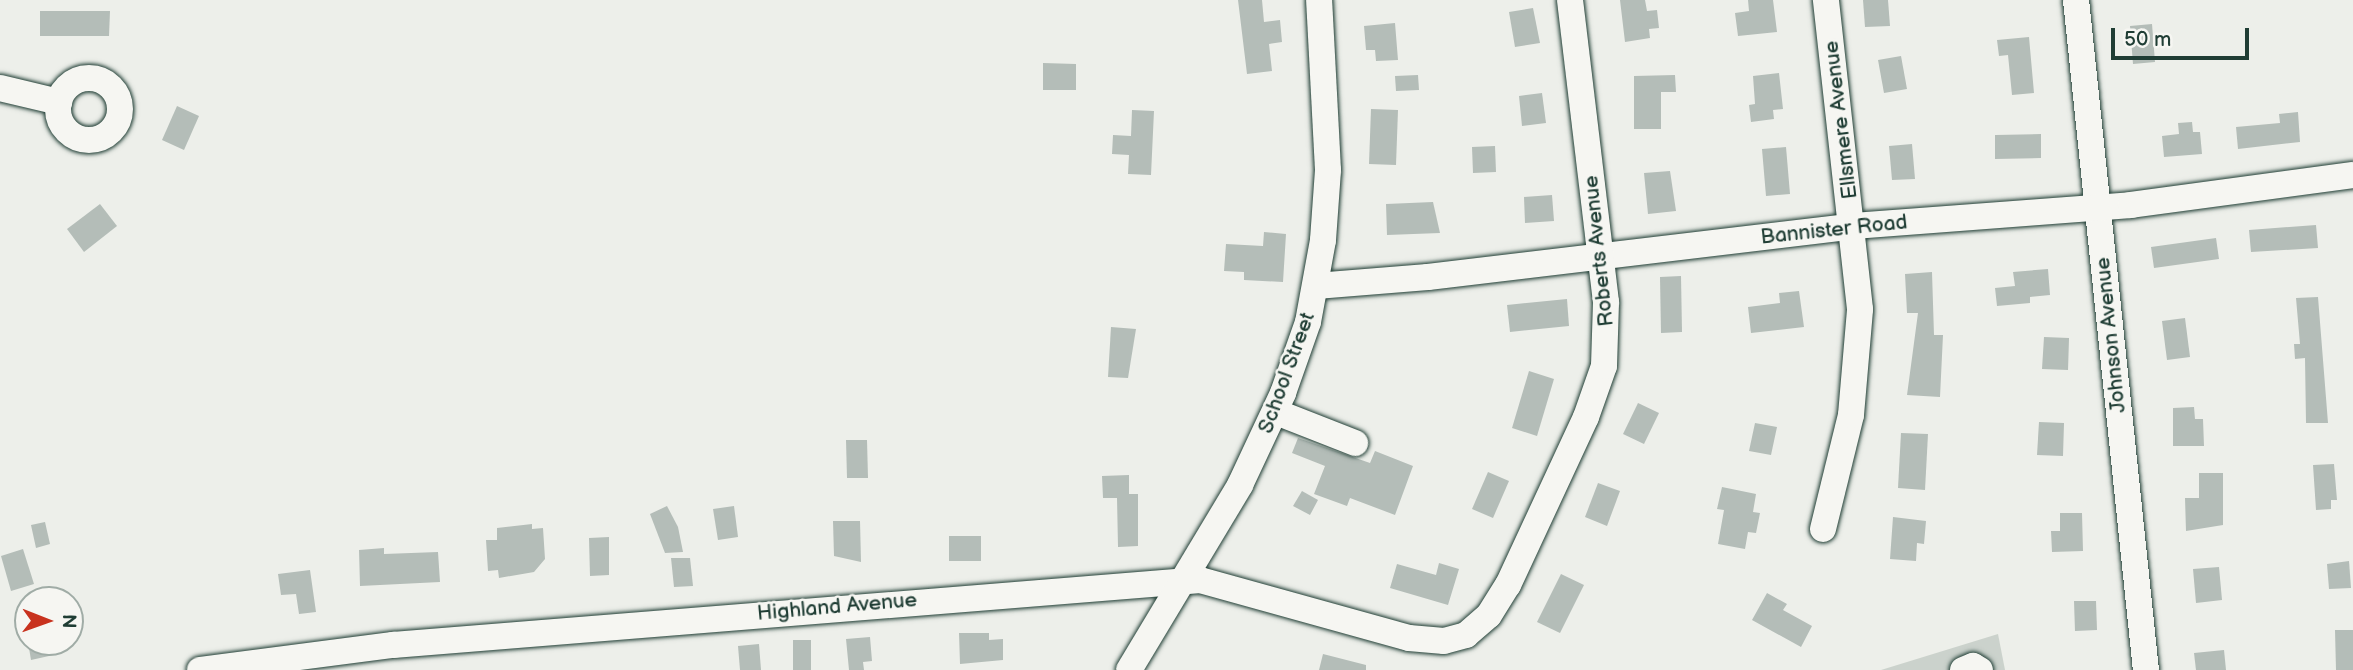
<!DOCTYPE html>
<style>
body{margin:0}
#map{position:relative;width:2353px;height:670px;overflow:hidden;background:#edefea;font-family:"Balsamiq Sans",sans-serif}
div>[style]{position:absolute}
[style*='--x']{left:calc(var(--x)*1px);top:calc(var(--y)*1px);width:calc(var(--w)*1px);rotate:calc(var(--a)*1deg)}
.green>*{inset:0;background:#cbd2cc}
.building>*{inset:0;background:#b4bdb8}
.roads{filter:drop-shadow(0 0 2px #1f3d34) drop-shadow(0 0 2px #1f3d34)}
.minor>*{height:26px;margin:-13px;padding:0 13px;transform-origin:13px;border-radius:13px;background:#f6f6f2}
.minor>.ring{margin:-13px;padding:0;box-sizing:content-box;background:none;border:26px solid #f6f6f2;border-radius:50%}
span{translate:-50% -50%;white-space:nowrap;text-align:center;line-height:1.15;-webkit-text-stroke:5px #f6f6f2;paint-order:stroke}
.street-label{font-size:21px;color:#1f3d34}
.north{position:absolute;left:14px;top:586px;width:70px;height:70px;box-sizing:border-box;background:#f6f6f2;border:2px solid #a0aca6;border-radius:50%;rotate:91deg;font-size:19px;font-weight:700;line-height:28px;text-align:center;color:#1f3d34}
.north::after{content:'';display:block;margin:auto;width:24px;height:32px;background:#c8321e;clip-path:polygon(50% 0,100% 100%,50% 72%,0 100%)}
.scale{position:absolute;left:2111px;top:28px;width:138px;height:32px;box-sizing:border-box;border:4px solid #1f3d34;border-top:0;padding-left:9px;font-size:21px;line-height:24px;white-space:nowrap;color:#1f3d34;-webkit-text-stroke:5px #f6f6f2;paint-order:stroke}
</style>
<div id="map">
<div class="green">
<i style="clip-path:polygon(1998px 634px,2005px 670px,1881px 670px)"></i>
</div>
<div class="building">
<i style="clip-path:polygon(1238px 0,1262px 0,1264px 22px,1280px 20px,1282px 42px,1269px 44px,1272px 71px,1247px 74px)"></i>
<i style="clip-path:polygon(1620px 0,1645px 0,1647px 11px,1657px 10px,1659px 28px,1649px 29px,1650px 38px,1625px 42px)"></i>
<i style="clip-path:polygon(1748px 0,1773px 0,1777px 32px,1738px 36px,1735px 13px,1749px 11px)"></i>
<i style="clip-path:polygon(1863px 0,1888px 0,1890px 26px,1865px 27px)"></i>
<i style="clip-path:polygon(1533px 8px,1540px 43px,1515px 47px,1509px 12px)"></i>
<i style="clip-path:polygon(40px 11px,110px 11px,109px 36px,40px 36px)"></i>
<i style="clip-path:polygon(1395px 23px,1398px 60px,1376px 61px,1375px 50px,1366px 50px,1364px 26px)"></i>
<i style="clip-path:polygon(2152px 24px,2155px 62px,2133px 64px,2130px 26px)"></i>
<i style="clip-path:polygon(2029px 37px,2034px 93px,2012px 95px,2008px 55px,1999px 56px,1997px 40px)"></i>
<i style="clip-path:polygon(1901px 56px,1907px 89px,1884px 93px,1878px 60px)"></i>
<i style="clip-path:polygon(1043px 63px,1076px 64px,1076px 90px,1043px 90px)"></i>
<i style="clip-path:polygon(1779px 73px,1783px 109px,1773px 110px,1774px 119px,1751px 122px,1749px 105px,1755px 104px,1753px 76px)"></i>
<i style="clip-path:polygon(1418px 75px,1419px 90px,1396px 91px,1395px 76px)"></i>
<i style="clip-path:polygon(1675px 75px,1676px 92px,1661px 92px,1661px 129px,1634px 129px,1634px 76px)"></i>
<i style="clip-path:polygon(1542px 93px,1546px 123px,1522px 126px,1519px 96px)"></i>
<i style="clip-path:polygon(177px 106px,199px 116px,184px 150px,162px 140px)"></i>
<i style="clip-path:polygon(1371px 109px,1398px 110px,1396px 165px,1369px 164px)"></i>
<i style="clip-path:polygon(1132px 110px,1154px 111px,1151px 175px,1128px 174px,1129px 155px,1112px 154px,1113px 135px,1131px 136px)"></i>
<i style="clip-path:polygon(2298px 112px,2300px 142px,2238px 149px,2236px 127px,2280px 123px,2279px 114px)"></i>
<i style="clip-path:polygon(2192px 122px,2193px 132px,2200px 132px,2202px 154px,2164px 157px,2162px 136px,2179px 134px,2178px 123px)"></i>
<i style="clip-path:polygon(2041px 134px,2041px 158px,1995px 159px,1995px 135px)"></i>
<i style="clip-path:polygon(1912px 144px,1915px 179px,1892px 180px,1889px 146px)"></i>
<i style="clip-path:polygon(1495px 146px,1496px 172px,1473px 173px,1472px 147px)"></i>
<i style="clip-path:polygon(1786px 147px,1790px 194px,1766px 196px,1762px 149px)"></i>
<i style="clip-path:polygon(1670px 171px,1676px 211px,1648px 214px,1644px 173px)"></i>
<i style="clip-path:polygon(1552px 195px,1554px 221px,1525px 223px,1524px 197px)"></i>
<i style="clip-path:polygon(1433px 202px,1440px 233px,1387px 235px,1386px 204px)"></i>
<i style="clip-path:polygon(100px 204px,117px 226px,84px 252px,67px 229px)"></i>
<i style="clip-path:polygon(2316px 225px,2318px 248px,2251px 252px,2249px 230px)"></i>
<i style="clip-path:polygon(1264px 232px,1286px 234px,1283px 282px,1244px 280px,1244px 272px,1224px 271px,1226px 244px,1263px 246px)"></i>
<i style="clip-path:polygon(2216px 238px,2219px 259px,2154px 268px,2151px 247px)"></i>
<i style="clip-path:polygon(2048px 269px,2050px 295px,2030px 297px,2030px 303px,1997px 306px,1995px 288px,2015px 286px,2013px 272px)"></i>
<i style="clip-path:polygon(1932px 272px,1934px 335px,1943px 335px,1940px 397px,1907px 395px,1918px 313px,1907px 313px,1905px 274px)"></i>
<i style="clip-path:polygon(1681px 276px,1682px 332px,1661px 333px,1660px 277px)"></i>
<i style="clip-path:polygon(1799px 291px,1804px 327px,1751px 333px,1748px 307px,1780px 303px,1779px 293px)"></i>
<i style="clip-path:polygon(2318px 297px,2328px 423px,2306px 423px,2305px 358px,2295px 359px,2294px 344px,2300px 344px,2296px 298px)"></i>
<i style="clip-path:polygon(1567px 299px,1569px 326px,1510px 332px,1507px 305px)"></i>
<i style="clip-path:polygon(2185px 318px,2190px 357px,2167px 360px,2162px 321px)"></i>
<i style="clip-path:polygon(1111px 327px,1136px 329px,1128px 378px,1108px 377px)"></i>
<i style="clip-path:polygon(2044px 337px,2069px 338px,2068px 370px,2042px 369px)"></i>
<i style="clip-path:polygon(1529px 371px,1554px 379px,1537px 436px,1512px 428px)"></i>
<i style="clip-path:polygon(1638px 403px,1659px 413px,1644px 444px,1623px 434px)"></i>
<i style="clip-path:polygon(2194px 407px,2195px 419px,2203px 419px,2204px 446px,2173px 446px,2173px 408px)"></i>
<i style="clip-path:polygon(2039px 422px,2064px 423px,2063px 456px,2037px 455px)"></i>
<i style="clip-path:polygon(1755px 423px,1777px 427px,1771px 455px,1749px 451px)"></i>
<i style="clip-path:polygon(1901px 433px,1928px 434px,1925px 490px,1898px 488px)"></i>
<i style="clip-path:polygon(1298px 438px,1370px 463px,1375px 451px,1413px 466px,1395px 515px,1350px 498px,1347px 506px,1314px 494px,1325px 466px,1292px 453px)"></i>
<i style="clip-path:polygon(846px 440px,867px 440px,868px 478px,847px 478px)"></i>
<i style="clip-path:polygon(2334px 464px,2337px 500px,2331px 500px,2331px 509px,2316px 510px,2313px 465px)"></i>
<i style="clip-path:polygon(1488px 472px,1509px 481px,1493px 518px,1472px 509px)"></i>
<i style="clip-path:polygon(2199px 473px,2223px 473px,2223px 525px,2186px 531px,2185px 498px,2199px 498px)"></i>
<i style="clip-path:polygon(1129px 475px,1129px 494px,1138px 494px,1138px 546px,1118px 547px,1117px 498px,1103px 498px,1102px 476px)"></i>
<i style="clip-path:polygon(1598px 483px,1620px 491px,1607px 526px,1585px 517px)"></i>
<i style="clip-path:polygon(1722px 487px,1756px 494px,1753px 512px,1760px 513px,1756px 533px,1748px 532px,1745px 549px,1718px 544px,1724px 510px,1717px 509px)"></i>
<i style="clip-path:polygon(1302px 491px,1318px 500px,1310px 515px,1293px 506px)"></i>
<i style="clip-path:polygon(667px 506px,678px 527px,683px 552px,665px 553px,650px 514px)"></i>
<i style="clip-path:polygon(734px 506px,738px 537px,718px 540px,713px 509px)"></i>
<i style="clip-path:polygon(2060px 513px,2082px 513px,2083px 551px,2052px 552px,2051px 531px,2060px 531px)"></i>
<i style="clip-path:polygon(1893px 517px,1926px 521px,1924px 544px,1917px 543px,1916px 561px,1890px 559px)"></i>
<i style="clip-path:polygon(833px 521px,860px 521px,861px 562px,834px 556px)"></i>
<i style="clip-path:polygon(45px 522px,50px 544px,36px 548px,31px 525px)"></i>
<i style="clip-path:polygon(532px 524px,532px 529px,543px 528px,545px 559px,534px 572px,499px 578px,498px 570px,488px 571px,486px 540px,497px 540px,497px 528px)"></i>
<i style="clip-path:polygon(949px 536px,981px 536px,981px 561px,949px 561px)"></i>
<i style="clip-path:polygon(609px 537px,609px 575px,590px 576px,589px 538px)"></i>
<i style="clip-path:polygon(384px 548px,384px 554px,438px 552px,440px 582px,360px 586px,359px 550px)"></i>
<i style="clip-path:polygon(23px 549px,34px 584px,11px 591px,1px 556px)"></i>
<i style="clip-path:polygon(671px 558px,690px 558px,693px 586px,674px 587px)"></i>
<i style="clip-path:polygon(2349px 561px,2351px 588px,2329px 589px,2327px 564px)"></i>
<i style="clip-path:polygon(1439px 563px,1459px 569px,1448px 605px,1390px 588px,1397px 564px,1436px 575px)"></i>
<i style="clip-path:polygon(2219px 567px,2222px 600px,2196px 603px,2193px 569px)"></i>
<i style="clip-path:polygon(310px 570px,316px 612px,299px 614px,296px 594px,281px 595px,278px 574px)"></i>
<i style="clip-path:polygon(1561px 574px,1584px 585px,1560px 633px,1537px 622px)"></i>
<i style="clip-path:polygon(1767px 593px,1787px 604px,1783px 610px,1812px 626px,1801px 647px,1752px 620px)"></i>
<i style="clip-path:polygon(2074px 601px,2096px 601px,2097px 630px,2075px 631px)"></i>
<i style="clip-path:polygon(2335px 630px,2353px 630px,2353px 670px,2336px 670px)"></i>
<i style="clip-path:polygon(959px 633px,989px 633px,989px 640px,1003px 639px,1003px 660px,960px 664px)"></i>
<i style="clip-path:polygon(870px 637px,872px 661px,863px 662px,864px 670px,849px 670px,846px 639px)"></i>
<i style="clip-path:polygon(793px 640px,811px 640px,811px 670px,793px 670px)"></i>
<i style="clip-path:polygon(28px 642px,56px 642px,58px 654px,31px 660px)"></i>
<i style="clip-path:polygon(759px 644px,761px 670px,740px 670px,738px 646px)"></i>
<i style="clip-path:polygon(2224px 650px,2226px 670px,2196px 670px,2194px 653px)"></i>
<i style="clip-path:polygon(1323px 654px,1366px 665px,1366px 670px,1319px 670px)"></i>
</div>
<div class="roads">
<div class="minor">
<i style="--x:2076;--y:0;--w:674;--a:84.04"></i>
<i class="ring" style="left:58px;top:78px;width:36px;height:36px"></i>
<i style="--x:0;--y:88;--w:61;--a:13.3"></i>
<i style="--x:1316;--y:286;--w:112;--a:-4.6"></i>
<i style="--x:1428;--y:277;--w:428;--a:-6.8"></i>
<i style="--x:1853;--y:226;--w:279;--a:-4.3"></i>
<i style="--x:2131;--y:205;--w:224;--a:-7.7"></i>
<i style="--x:1276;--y:412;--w:85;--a:21.4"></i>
<i style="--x:1823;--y:529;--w:117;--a:-76.2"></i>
<i style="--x:1851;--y:415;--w:106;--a:-85.1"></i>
<i style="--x:1860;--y:309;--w:311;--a:-96.3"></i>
<i style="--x:200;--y:670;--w:195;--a:-7.4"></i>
<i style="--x:393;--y:645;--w:810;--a:-4.6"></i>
<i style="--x:1200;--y:580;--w:217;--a:15.5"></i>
<i style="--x:1409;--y:638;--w:35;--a:5"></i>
<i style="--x:1444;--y:641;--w:23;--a:-15"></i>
<i style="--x:1466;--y:635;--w:30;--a:-41"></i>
<i style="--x:1489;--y:615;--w:36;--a:-58"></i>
<i style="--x:1508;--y:585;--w:185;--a:-65.1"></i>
<i style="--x:1586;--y:417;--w:54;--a:-70.6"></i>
<i style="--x:1604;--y:366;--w:64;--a:-88.2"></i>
<i style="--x:1606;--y:302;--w:304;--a:-96.8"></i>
<i style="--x:1129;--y:670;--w:216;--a:-59"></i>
<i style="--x:1240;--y:485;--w:102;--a:-64.9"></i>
<i style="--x:1283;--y:393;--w:75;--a:-70.6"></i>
<i style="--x:1308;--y:322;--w:83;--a:-79.6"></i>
<i style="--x:1323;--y:240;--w:70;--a:-85.9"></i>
<i style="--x:1328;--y:170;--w:170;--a:-93"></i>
<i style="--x:1963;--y:670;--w:11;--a:-22"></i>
<i style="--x:1973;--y:666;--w:8;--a:30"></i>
</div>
</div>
<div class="street-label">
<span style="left:1841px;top:120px;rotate:-97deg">Ellsmere Avenue</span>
<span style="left:1834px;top:230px;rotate:-6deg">Bannister Road</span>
<span style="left:1599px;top:251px;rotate:-96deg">Roberts Avenue</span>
<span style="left:2111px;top:335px;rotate:-96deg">Johnson Avenue</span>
<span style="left:1287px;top:373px;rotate:-70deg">School Street</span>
<span style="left:837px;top:607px;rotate:-5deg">Highland Avenue</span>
</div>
<div class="north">N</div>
<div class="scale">50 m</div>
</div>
